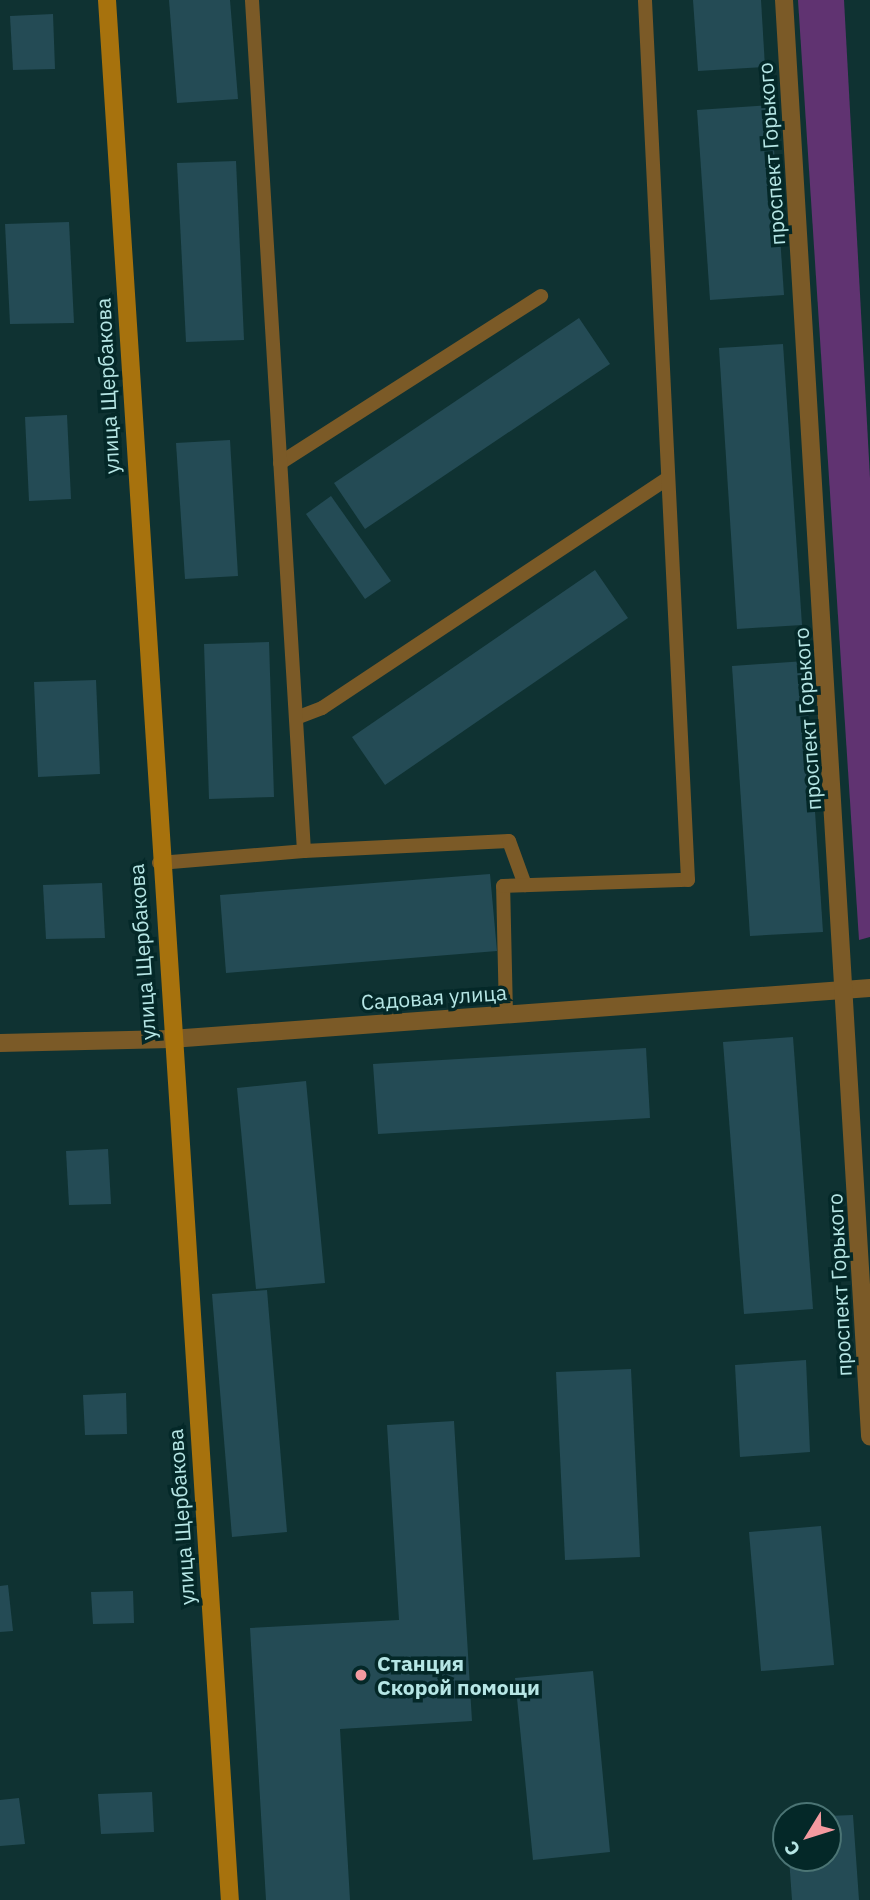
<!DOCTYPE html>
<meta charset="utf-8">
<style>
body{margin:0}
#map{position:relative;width:870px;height:1900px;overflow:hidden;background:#0f3232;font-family:"IBM Plex Sans",sans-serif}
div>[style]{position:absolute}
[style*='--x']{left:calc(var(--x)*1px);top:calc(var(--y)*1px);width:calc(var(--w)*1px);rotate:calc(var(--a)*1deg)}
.green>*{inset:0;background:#603371}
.building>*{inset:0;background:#244b55}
.service>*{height:14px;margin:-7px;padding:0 7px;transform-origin:7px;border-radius:7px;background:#7b5a27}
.minor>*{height:18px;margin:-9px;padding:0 9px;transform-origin:9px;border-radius:9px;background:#7b5a27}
.tertiary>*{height:18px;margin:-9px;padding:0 9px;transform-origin:9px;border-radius:9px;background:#7b5a27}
.secondary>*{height:18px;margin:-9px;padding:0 9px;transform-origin:9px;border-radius:9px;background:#a7720d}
.dots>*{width:19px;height:19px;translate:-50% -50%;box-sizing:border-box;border:4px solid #042828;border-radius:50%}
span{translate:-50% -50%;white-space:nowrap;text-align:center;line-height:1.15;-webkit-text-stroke:7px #042828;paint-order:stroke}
.street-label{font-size:21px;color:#b6e6e5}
.poi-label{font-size:21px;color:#b6e6e5;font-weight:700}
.left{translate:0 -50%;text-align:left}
.north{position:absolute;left:772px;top:1802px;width:70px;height:70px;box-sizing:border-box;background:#042828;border:2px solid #4b7474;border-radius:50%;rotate:232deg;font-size:19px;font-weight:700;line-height:28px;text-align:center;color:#b6e6e5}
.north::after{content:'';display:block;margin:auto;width:24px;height:32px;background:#f49aa0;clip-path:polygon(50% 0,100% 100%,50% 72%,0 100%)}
</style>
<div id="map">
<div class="green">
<i style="clip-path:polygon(798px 0,844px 0,870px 478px,870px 937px,859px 940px)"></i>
</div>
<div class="building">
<i style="clip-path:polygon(169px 0,230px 0,238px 99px,177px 103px)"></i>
<i style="clip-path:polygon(693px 0,761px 0,765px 67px,698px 71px)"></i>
<i style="clip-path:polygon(53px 14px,55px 69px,13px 70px,10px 16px)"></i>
<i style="clip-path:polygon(771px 105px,784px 295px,710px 300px,697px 110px)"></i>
<i style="clip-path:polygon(236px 161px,244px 340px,186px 342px,177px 163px)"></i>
<i style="clip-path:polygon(69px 222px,74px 323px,10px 324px,5px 224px)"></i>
<i style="clip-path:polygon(579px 318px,610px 364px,365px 529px,334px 483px)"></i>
<i style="clip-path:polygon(783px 344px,802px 625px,737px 629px,719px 348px)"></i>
<i style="clip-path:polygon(67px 415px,71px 499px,29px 501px,25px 417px)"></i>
<i style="clip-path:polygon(230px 440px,238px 576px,185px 579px,176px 443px)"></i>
<i style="clip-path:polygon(331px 496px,391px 581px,365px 599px,306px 514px)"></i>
<i style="clip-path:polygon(595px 570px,628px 618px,385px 785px,352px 737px)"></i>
<i style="clip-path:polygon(269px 642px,274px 797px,209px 799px,204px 644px)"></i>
<i style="clip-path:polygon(805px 661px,823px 932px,750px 936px,732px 666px)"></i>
<i style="clip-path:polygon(96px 680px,100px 774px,38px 777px,34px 682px)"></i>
<i style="clip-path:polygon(490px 874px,497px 951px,226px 973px,220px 895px)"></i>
<i style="clip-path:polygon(102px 883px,105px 938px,46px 939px,43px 885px)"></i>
<i style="clip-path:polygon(793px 1037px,813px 1309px,744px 1314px,723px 1042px)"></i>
<i style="clip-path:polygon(646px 1048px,650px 1118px,378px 1134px,373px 1064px)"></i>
<i style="clip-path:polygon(306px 1081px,325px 1283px,256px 1289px,237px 1088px)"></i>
<i style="clip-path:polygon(108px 1149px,111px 1204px,69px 1205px,66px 1151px)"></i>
<i style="clip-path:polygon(267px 1290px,287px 1532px,232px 1537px,212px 1294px)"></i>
<i style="clip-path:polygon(806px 1360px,810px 1452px,740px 1457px,735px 1365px)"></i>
<i style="clip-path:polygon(631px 1369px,640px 1557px,565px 1560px,556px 1372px)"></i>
<i style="clip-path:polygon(126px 1393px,127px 1434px,85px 1435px,83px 1395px)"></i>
<i style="clip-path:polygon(454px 1421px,472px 1721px,340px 1729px,350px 1900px,266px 1900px,250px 1628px,399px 1620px,387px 1425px)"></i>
<i style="clip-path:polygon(821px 1526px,834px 1665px,761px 1671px,749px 1532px)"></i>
<i style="clip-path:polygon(8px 1585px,13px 1631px,0 1632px,0 1586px)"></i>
<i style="clip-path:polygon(133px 1591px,134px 1623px,93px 1624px,91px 1592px)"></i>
<i style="clip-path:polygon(593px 1671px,610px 1852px,533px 1860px,515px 1678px)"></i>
<i style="clip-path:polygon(152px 1792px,154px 1832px,101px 1834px,98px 1794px)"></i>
<i style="clip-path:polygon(19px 1798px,25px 1844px,0 1846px,0 1800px)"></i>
<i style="clip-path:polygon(853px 1815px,859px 1900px,792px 1900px,789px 1858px,828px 1858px,828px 1816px)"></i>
</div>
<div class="service">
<i style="--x:280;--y:463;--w:310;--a:-32.6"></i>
<i style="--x:296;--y:718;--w:28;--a:-21"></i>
<i style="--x:322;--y:708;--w:415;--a:-33.6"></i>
<i style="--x:304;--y:851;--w:205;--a:-2.8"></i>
<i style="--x:509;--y:841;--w:47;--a:70"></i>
<i style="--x:159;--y:863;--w:145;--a:-4.7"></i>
<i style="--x:304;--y:851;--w:853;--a:-93.5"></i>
<i style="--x:506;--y:1014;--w:128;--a:-91.3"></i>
<i style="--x:503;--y:886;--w:185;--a:-1.9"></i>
<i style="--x:688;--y:880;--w:881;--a:-92.8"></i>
</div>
<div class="minor">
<i style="--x:0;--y:1043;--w:171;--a:-1.3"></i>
<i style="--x:171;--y:1039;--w:701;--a:-4.17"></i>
</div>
<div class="tertiary">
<i style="--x:784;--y:0;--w:1439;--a:86.57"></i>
</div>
<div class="secondary">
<i style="--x:107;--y:0;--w:1904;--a:86.3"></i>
</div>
<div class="dots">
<i style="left:361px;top:1675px;background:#f49aa0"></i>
</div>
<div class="street-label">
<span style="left:771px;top:154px;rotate:-94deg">проспект Горького</span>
<span style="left:107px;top:386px;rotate:-93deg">улица Щербакова</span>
<span style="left:807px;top:719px;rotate:-94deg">проспект Горького</span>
<span style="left:142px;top:952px;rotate:-94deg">улица Щербакова</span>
<span style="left:434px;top:997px;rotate:-4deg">Садовая улица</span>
<span style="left:839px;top:1285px;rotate:-93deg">проспект Горького</span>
<span style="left:181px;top:1517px;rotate:-94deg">улица Щербакова</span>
</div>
<div class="poi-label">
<span class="left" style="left:377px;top:1675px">Станция<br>Скорой помощи</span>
</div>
<div class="north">С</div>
</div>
